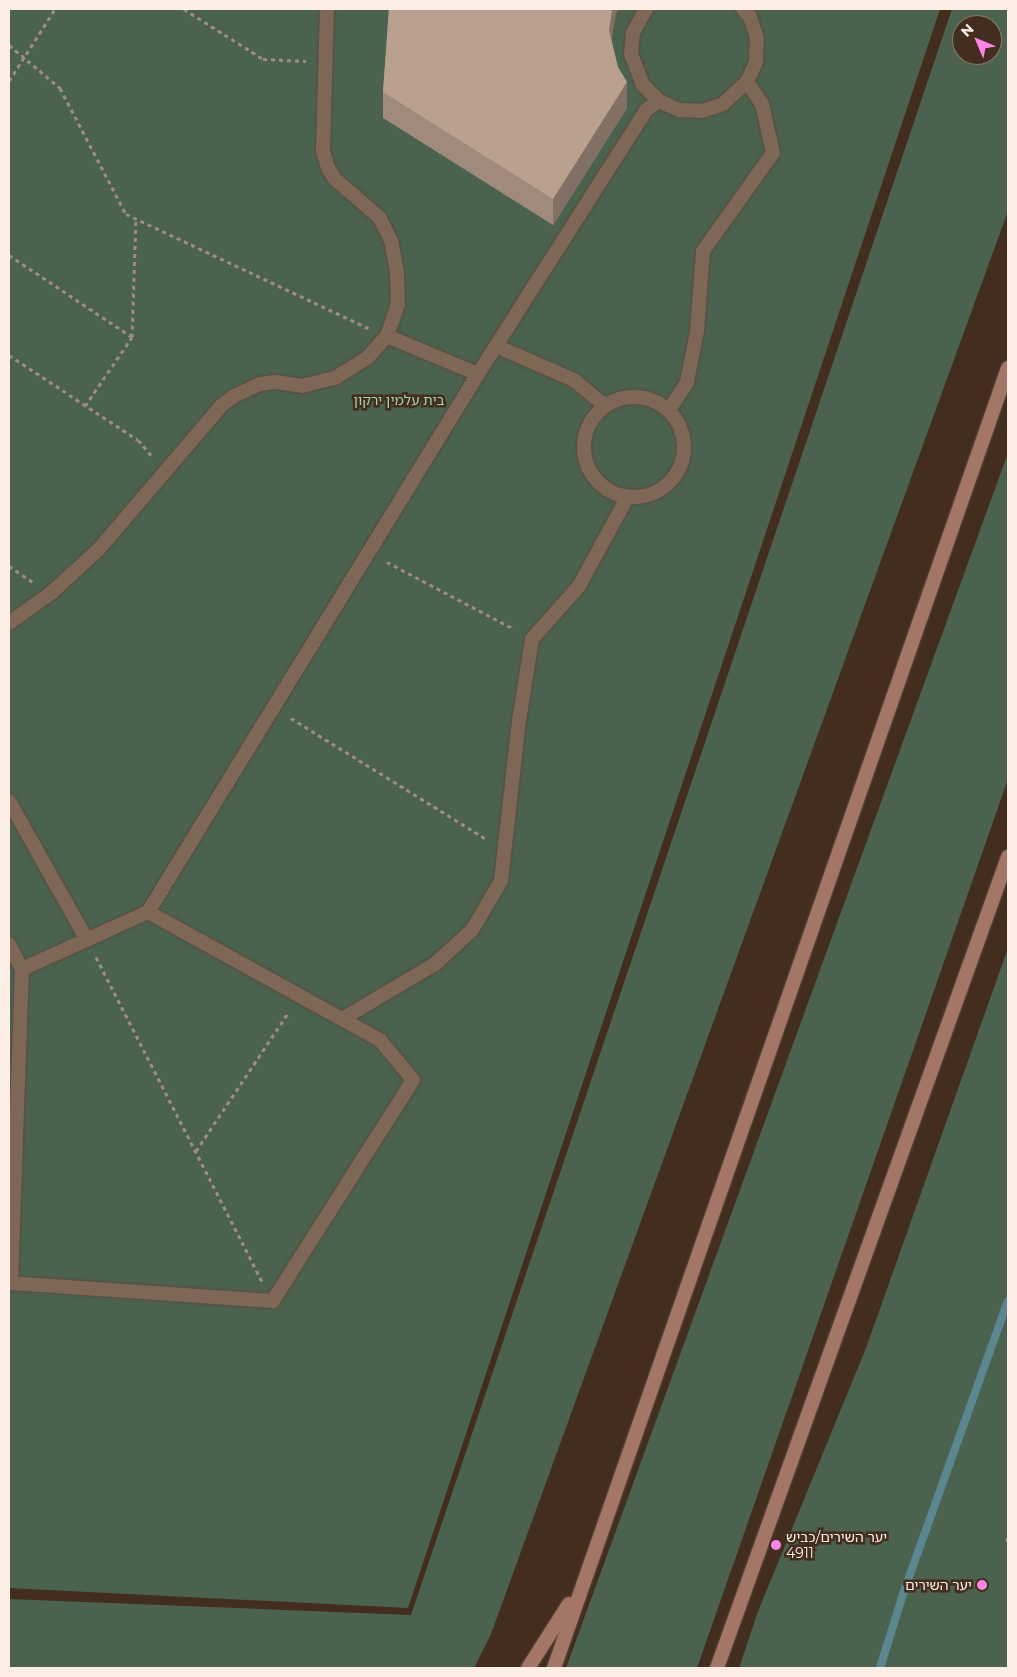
<!DOCTYPE html>
<meta charset="utf-8">
<style>
body{margin:0}
#map{position:relative;width:1017px;height:1677px;overflow:hidden;background:#422d1f;font-family:Montserrat,"Noto Sans Hebrew",sans-serif}
div>[style]{position:absolute}
[style*='--x']{left:calc(var(--x)*1px);top:calc(var(--y)*1px);width:calc(var(--w)*1px);rotate:calc(var(--a)*1deg)}
.green>*{inset:0;background:#4b624e}
.stream>*{height:8px;margin:-4px;padding:0 4px;transform-origin:4px;border-radius:4px;background:#5b8890}
.path>*{height:3px;margin-top:-1.5px;transform-origin:0;background:repeating-linear-gradient(90deg,#9f8d82 0 4px,transparent 0 8px)}
.roads{filter:drop-shadow(0 0 1px #5b493d) drop-shadow(0 0 1px #5b493d)}
.service>*{height:14px;margin:-7px;padding:0 7px;transform-origin:7px;border-radius:7px;background:#7f6757}
.service>.ring{margin:-7px;padding:0;box-sizing:content-box;background:none;border:14px solid #7f6757;border-radius:50%}
.secondary>*{height:14px;margin:-7px;padding:0 7px;transform-origin:7px;border-radius:7px;background:#a47667}
.wall>*{inset:0;background:#a08a7b}
.shaded-wall>*{inset:0;background:#827064}
.building>*{inset:0;background:#baa08f}
.dots>*{width:14px;height:14px;translate:-50% -50%;box-sizing:border-box;border:2px solid #422d1f;border-radius:50%}
span{translate:-50% -50%;white-space:nowrap;text-align:center;line-height:1.15;-webkit-text-stroke:5px #422d1f;paint-order:stroke}
.park-label{font-size:14px;color:#a1d5aa}
.poi-label{font-size:14px;color:#fcede5}
.left{translate:0 -50%;text-align:left}
.right{translate:-100% -50%;text-align:right}
.frame{position:absolute;inset:0;border:10px solid #fcede5;pointer-events:none}
.north{position:absolute;left:952px;top:15px;width:50px;height:50px;box-sizing:border-box;background:#422d1f;border:1px solid #8c7a6e;border-radius:50%;rotate:315deg;font-size:14px;font-weight:700;line-height:20px;text-align:center;color:#fcede5}
.north::after{content:'';display:block;margin:auto;width:18px;height:22px;background:#fb86e5;clip-path:polygon(50% 0,100% 100%,50% 72%,0 100%)}
</style>
<div id="map">
<div class="green">
<i style="clip-path:polygon(9px 9px,940px 9px,408px 1608px,9px 1588px)"></i>
<i style="clip-path:polygon(evenodd,952px 9px,1008px 9px,1008px 211px,491px 1634px,474px 1668px,9px 1668px,9px 1599px,411px 1615px,952px 9px,962px 25px,992px 25px,992px 55px,962px 55px,962px 25px)"></i>
<i style="clip-path:polygon(1008px 453px,1008px 779px,697px 1668px,566px 1668px)"></i>
<i style="clip-path:polygon(1008px 948px,1008px 1668px,739px 1668px,757px 1614px,866px 1348px)"></i>
</div>
<div class="stream">
<i style="--x:880;--y:1668;--w:77;--a:-72.7"></i>
<i style="--x:903;--y:1594;--w:311;--a:-70.3"></i>
</div>
<div class="path">
<i style="--x:184;--y:9;--w:93;--a:32.3"></i>
<i style="--x:263;--y:59;--w:43;--a:2.7"></i>
<i style="--x:9;--y:45;--w:67;--a:40.1"></i>
<i style="--x:60;--y:88;--w:142;--a:62.4"></i>
<i style="--x:126;--y:214;--w:268;--a:25.2"></i>
<i style="--x:9;--y:81;--w:85;--a:-57.4"></i>
<i style="--x:9;--y:255;--w:148;--a:33.7"></i>
<i style="--x:9;--y:355;--w:154;--a:33.4"></i>
<i style="--x:138;--y:440;--w:23;--a:49"></i>
<i style="--x:85;--y:406;--w:83;--a:-55.7"></i>
<i style="--x:132;--y:337;--w:118;--a:-88.1"></i>
<i style="--x:387;--y:562;--w:144;--a:27.8"></i>
<i style="--x:9;--y:566;--w:29;--a:34"></i>
<i style="--x:291;--y:718;--w:229;--a:31.8"></i>
<i style="--x:96;--y:957;--w:364;--a:62.9"></i>
<i style="--x:196;--y:1151;--w:166;--a:-56.3"></i>
<i style="--x:1007;--y:1537;--w:6;--a:81"></i>
</div>
<div class="roads">
<div class="service">
<i style="--x:646;--y:9;--w:26;--a:119"></i>
<i style="--x:633;--y:32;--w:22;--a:95"></i>
<i style="--x:631;--y:54;--w:33;--a:69"></i>
<i style="--x:643;--y:85;--w:23;--a:45"></i>
<i style="--x:659;--y:101;--w:22;--a:24"></i>
<i style="--x:679;--y:110;--w:23;--a:2"></i>
<i style="--x:702;--y:111;--w:22;--a:-18"></i>
<i style="--x:723;--y:104;--w:33;--a:-43"></i>
<i style="--x:747;--y:82;--w:22;--a:-66"></i>
<i style="--x:756;--y:62;--w:24;--a:-88"></i>
<i style="--x:757;--y:38;--w:22;--a:-108"></i>
<i style="--x:750;--y:17;--w:11;--a:-131"></i>
<i style="--x:387;--y:336;--w:99;--a:22.7"></i>
<i style="--x:496;--y:346;--w:85;--a:23.6"></i>
<i style="--x:574;--y:380;--w:40;--a:40"></i>
<i class="ring" style="left:584px;top:397px;width:86px;height:86px"></i>
<i style="--x:669;--y:410;--w:33;--a:-57"></i>
<i style="--x:687;--y:382;--w:52;--a:-78.9"></i>
<i style="--x:697;--y:331;--w:80;--a:-85.7"></i>
<i style="--x:703;--y:251;--w:120;--a:-54.5"></i>
<i style="--x:773;--y:153;--w:50;--a:-102.7"></i>
<i style="--x:762;--y:104;--w:27;--a:-124"></i>
<i style="--x:9;--y:623;--w:52;--a:-35.5"></i>
<i style="--x:51;--y:593;--w:65;--a:-42.5"></i>
<i style="--x:99;--y:549;--w:189;--a:-49.5"></i>
<i style="--x:222;--y:405;--w:15;--a:-37"></i>
<i style="--x:234;--y:396;--w:29;--a:-25"></i>
<i style="--x:260;--y:384;--w:15;--a:-8"></i>
<i style="--x:275;--y:382;--w:27;--a:8"></i>
<i style="--x:302;--y:386;--w:34;--a:-14"></i>
<i style="--x:335;--y:378;--w:38;--a:-32"></i>
<i style="--x:367;--y:358;--w:30;--a:-48"></i>
<i style="--x:387;--y:336;--w:34;--a:-71"></i>
<i style="--x:398;--y:304;--w:33;--a:-92"></i>
<i style="--x:397;--y:271;--w:31;--a:-101"></i>
<i style="--x:391;--y:241;--w:25;--a:-116"></i>
<i style="--x:380;--y:218;--w:60;--a:-139.1"></i>
<i style="--x:335;--y:179;--w:13;--a:-122"></i>
<i style="--x:328;--y:168;--w:19;--a:-106"></i>
<i style="--x:323;--y:150;--w:141;--a:-88.4"></i>
<i style="--x:9;--y:801;--w:159;--a:60.7"></i>
<i style="--x:148;--y:912;--w:265;--a:28.9"></i>
<i style="--x:380;--y:1040;--w:52;--a:50.5"></i>
<i style="--x:413;--y:1080;--w:262;--a:122.4"></i>
<i style="--x:273;--y:1301;--w:263;--a:-176.1"></i>
<i style="--x:11;--y:1283;--w:314;--a:-88"></i>
<i style="--x:22;--y:969;--w:138;--a:-24.3"></i>
<i style="--x:148;--y:912;--w:631;--a:-58.48"></i>
<i style="--x:478;--y:374;--w:313;--a:-57.5"></i>
<i style="--x:646;--y:110;--w:16;--a:-35"></i>
<i style="--x:9;--y:944;--w:28;--a:63"></i>
<i style="--x:342;--y:1019;--w:108;--a:-30.6"></i>
<i style="--x:435;--y:964;--w:50;--a:-42.6"></i>
<i style="--x:472;--y:930;--w:57;--a:-59.4"></i>
<i style="--x:501;--y:881;--w:161;--a:-83.6"></i>
<i style="--x:519;--y:721;--w:83;--a:-81"></i>
<i style="--x:532;--y:639;--w:71;--a:-48.4"></i>
<i style="--x:579;--y:586;--w:102;--a:-61.4"></i>
</div>
<div class="secondary">
<i style="--x:528;--y:1668;--w:76;--a:-57.4"></i>
<i style="--x:554;--y:1668;--w:1377;--a:-70.75"></i>
<i style="--x:717;--y:1668;--w:862;--a:-70.26"></i>
</div>
</div>
<div class="wall">
<i style="clip-path:polygon(389px 9px,619px 9px,616px 13px,611px 41px,627px 108px,553px 225px,383px 118px,383px 92px)"></i>
</div>
<div class="shaded-wall">
<i style="clip-path:polygon(612px 9px,619px 9px,616px 13px,609px 55px,609px 30px)"></i>
<i style="clip-path:polygon(627px 82px,627px 108px,553px 225px,553px 199px)"></i>
</div>
<div class="building">
<i style="clip-path:polygon(389px 9px,612px 9px,609px 30px,618px 67px,627px 82px,553px 199px,383px 92px)"></i>
</div>
<div class="dots">
<i style="left:776px;top:1545px;background:#fb86e5"></i>
<i style="left:982px;top:1585px;background:#fb86e5"></i>
</div>
<div class="park-label">
<span style="left:399px;top:400px">בית עלמין ירקון</span>
</div>
<div class="poi-label">
<span class="left" style="left:786px;top:1545px">יער השירים/כביש<br>4911</span>
<span class="right" style="left:972px;top:1585px">יער השירים</span>
</div>
<div class="frame"></div>
<div class="north">N</div>
</div>
